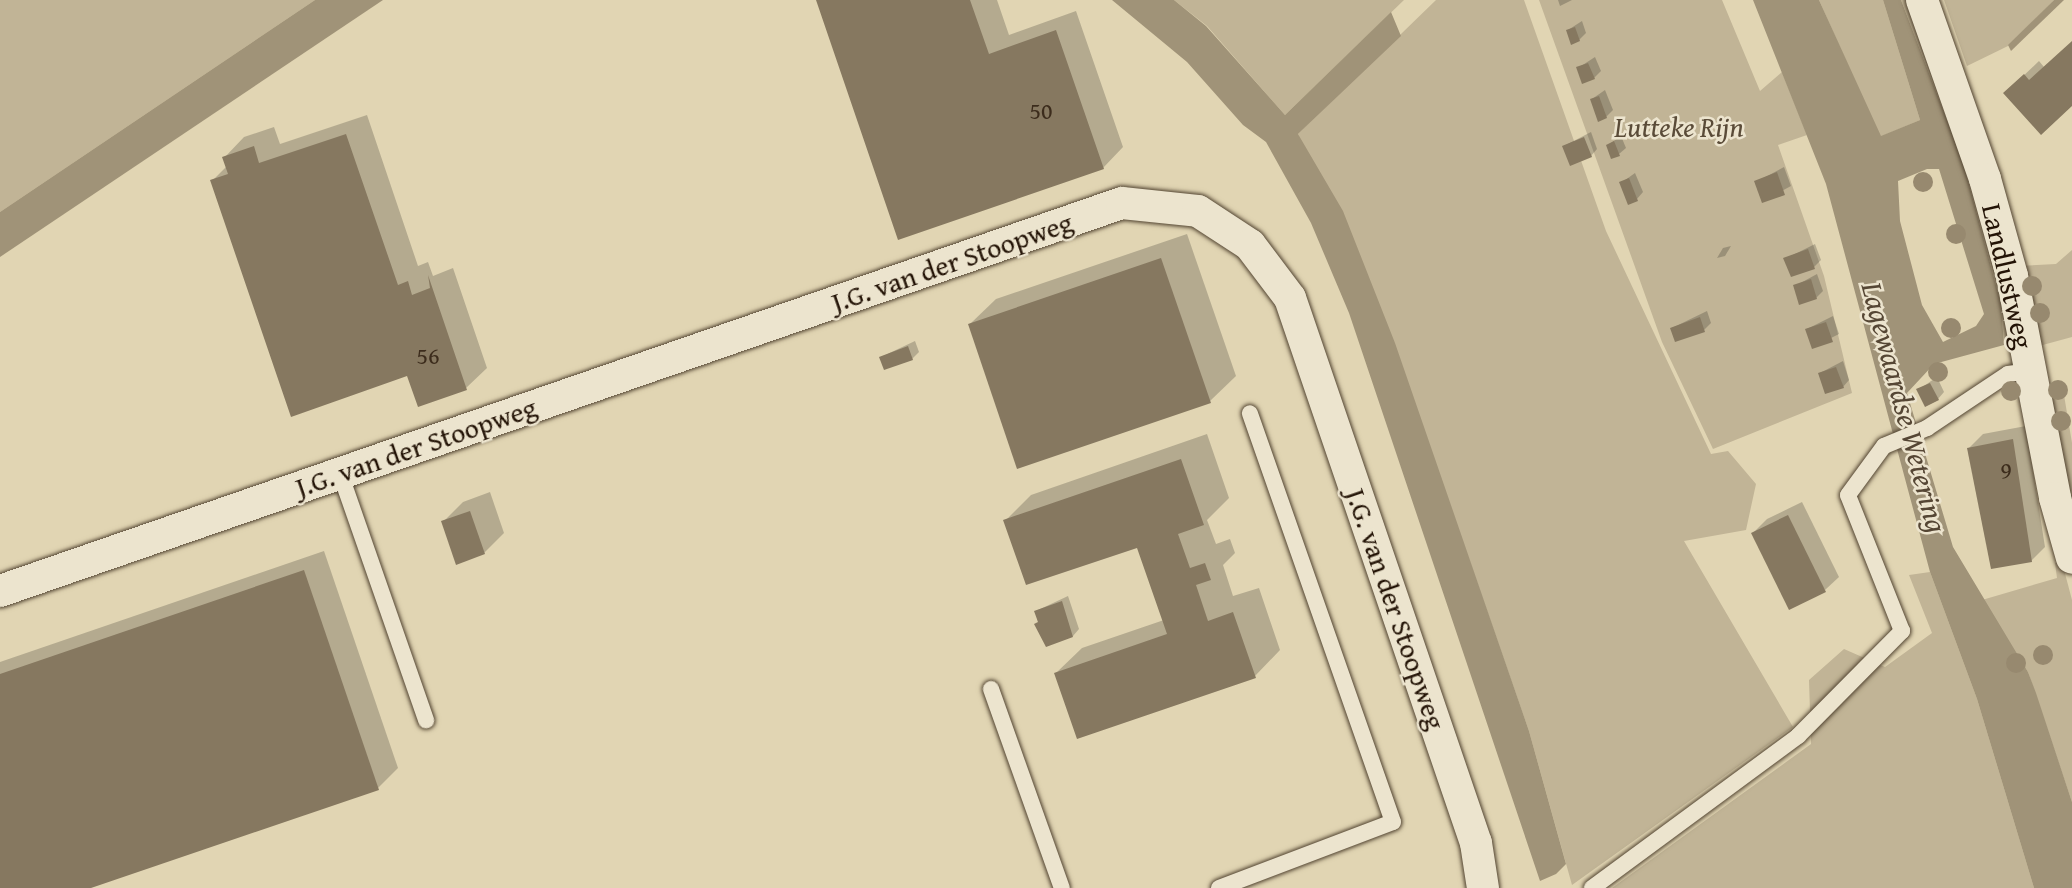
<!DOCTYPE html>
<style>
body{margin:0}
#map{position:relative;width:2072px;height:888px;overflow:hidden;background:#e1d5b3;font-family:"Gentium Book Plus",serif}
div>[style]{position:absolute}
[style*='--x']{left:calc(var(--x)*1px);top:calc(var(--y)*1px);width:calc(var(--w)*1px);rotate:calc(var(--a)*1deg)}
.green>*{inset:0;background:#c1b496}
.water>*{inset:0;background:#a09378}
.shadow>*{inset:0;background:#0003}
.building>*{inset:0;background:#867860}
.roads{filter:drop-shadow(0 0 2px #524431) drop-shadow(0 0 2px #524431)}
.service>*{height:16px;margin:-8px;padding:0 8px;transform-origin:8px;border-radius:8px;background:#ece4ce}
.minor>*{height:32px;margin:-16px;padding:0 16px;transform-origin:16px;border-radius:16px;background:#ece4ce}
.trees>*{width:20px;height:20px;margin:-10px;border-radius:50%;background:#97896f}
span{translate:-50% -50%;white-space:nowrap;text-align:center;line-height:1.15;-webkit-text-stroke:5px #ece4ce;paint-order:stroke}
.number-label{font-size:24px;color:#3c2c1c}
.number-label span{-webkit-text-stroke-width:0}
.park-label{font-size:28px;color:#5a4b38;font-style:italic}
.street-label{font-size:28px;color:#231306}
.water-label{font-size:30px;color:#554634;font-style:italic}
</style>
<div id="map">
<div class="green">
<i style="clip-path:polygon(0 0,315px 0,0 212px)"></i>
<i style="clip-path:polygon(1174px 0,1404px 0,1285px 115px,1207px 26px)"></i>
<i style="clip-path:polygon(1436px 0,1524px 0,1606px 231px,1711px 454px,1728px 451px,1756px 484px,1746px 530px,1684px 541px,1793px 727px,1572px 885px,1529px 731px,1439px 473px,1298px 134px)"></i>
<i style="clip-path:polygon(1539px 0,1722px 0,1760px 91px,1782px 72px,1807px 135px,1778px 145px,1824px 276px,1852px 393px,1713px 449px,1662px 342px)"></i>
<i style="clip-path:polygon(1819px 0,1883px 0,1920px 120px,1880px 137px)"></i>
<i style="clip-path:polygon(1901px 0,1914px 0,1972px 162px,2012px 338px,2004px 345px,2001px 304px,1963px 162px)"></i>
<i style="clip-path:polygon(1944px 0,2054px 0,2008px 46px,1967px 66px)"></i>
<i style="clip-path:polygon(2072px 250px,2072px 337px,2039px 346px,2017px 266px,2056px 264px)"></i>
<i style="clip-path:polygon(2062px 383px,2072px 443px,2072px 524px,2044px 390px)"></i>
<i style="clip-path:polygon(2062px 562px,2072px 600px,2072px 802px,2028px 672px,1982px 600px,2057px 578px,2055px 563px)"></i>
<i style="clip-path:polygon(1930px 572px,1977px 699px,2034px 888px,1612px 888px,1811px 744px,1809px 680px,1844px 649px,1885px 667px,1932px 633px,1909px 575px)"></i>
</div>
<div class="water">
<i style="clip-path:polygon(315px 0,383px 0,0 257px,0 212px)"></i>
<i style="clip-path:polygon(1112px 0,1174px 0,1206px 26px,1285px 115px,1391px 12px,1401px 36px,1298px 134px,1343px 211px,1395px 343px,1529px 731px,1566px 864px,1556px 874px,1540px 881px,1349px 313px,1311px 223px,1266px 142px,1243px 125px,1187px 62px)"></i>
<i style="clip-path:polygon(evenodd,1753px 0,1819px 0,1881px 136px,1920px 120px,1883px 0,1901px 0,1963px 162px,2001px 304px,2004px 345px,1934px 364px,1907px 393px,1953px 547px,2028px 672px,2036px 693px,2072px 802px,2072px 888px,2034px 888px,1977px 699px,1930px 572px,1826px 184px,1753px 0,1927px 169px,1939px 169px,1984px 314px,1976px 326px,1943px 342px,1922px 305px,1900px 221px,1898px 181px,1927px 169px)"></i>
<i style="clip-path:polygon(2054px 0,2064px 0,2011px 51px,2008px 45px)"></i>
</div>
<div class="shadow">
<i style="clip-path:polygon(817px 0,997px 0,1009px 35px,1076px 11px,1123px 147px,1103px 168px)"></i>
<i style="clip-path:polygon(1558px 0,1572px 0,1560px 6px)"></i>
<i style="clip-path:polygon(1582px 21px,1586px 33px,1579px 40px,1568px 30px)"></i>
<i style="clip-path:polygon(2072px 42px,2072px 104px,2019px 80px,2039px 61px,2044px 67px)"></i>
<i style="clip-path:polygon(1595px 57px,1601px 71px,1594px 78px,1578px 68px)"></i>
<i style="clip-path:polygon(1605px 90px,1613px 110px,1606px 117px,1592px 99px)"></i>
<i style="clip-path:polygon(367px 115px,418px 266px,428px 262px,433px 276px,453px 268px,487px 368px,466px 388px,409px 374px,212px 181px,227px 166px,224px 158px,244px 137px,274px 127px,280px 144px)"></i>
<i style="clip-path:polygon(1591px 132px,1597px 149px,1591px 156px,1564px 146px)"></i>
<i style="clip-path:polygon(1621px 136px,1626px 148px,1619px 154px,1608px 145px)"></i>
<i style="clip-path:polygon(1784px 167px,1791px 186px,1763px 201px,1756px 182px)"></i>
<i style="clip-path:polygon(1635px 173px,1643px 192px,1637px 199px,1621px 183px)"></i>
<i style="clip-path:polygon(1187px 234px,1236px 376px,1210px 401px,970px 324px,996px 299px)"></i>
<i style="clip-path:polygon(1815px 244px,1821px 260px,1814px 267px,1785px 259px)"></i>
<i style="clip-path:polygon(1731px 246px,1725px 256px,1717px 258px,1723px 248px)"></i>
<i style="clip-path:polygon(1817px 274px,1823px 291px,1816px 298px,1795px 286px)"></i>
<i style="clip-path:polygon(1707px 311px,1711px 323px,1704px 330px,1672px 328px)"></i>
<i style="clip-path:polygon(1833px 316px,1839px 334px,1813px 347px,1807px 329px)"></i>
<i style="clip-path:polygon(915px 341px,919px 352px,912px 359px,881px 357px)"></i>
<i style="clip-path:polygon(1843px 361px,1849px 380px,1843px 387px,1820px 373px)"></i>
<i style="clip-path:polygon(1937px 377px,1944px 392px,1938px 399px,1918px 390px)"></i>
<i style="clip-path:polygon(2026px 426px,2045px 547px,2031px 561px,1969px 448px,1983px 434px)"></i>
<i style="clip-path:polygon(1207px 434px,1229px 498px,1207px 520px,1216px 544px,1230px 539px,1235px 553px,1223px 565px,1233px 596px,1259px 588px,1280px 650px,1255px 676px,1056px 673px,1082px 648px,1164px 620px,1138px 546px,1005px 521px,1031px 495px)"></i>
<i style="clip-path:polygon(490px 492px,504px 533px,484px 553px,443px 522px,463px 502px)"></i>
<i style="clip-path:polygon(1802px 502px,1839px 577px,1825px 590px,1753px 533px,1767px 519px)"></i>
<i style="clip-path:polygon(324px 551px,398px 768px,378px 788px,86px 888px,0 888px,0 662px)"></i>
<i style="clip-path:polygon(1068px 596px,1079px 629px,1073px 636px,1040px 634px,1036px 611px)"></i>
</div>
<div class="building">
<i style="clip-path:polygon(816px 0,970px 0,989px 54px,1056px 30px,1104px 169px,898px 240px)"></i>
<i style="clip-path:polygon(1575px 27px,1580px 41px,1571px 45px,1566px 30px)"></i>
<i style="clip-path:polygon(2072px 41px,2072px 106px,2041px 135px,2003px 93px,2024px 74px,2029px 80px)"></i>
<i style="clip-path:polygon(1588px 63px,1595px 79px,1582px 84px,1576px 67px)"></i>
<i style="clip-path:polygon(1599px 96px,1607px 118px,1598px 122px,1590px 99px)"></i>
<i style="clip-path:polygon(346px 134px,398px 285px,408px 281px,412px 295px,430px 288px,428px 275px,467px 390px,418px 407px,407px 376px,291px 417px,210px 180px,228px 174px,222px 157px,254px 146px,259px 163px)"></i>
<i style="clip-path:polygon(1584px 137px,1592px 157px,1570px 166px,1562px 146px)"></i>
<i style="clip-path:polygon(1614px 141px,1620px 156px,1611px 159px,1606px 145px)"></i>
<i style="clip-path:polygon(1777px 172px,1785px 195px,1762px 203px,1754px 181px)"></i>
<i style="clip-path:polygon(1629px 178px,1638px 201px,1628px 205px,1619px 182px)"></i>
<i style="clip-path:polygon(1808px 249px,1815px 269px,1791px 277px,1783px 258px)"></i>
<i style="clip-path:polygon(1161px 258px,1211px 403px,1017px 469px,968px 324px)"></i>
<i style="clip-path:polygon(1811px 279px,1817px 299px,1799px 305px,1793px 285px)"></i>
<i style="clip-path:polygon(1700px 317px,1705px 332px,1675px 342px,1670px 328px)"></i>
<i style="clip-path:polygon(1826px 322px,1833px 342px,1812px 349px,1805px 329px)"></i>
<i style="clip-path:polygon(908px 346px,913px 360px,884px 370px,879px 357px)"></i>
<i style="clip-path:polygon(1836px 367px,1844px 388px,1825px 394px,1818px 373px)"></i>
<i style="clip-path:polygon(1930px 383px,1939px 400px,1925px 407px,1916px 389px)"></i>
<i style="clip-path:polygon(2013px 439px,2032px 562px,1991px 569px,1967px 448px)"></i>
<i style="clip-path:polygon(1181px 459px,1204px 525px,1178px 534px,1190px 568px,1205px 563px,1211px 580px,1196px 585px,1208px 621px,1233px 612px,1256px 678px,1077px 739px,1054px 673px,1167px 634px,1137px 548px,1026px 585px,1003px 520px)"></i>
<i style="clip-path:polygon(470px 511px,485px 554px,456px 565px,441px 521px)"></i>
<i style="clip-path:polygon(1788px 515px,1826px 592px,1789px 610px,1751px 533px)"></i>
<i style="clip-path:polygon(304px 570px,379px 790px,91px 888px,0 888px,0 674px)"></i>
<i style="clip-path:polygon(1062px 601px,1073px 637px,1046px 647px,1034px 624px,1038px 622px,1034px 611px)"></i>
</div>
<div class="roads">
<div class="service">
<i style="--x:340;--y:473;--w:262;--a:70.8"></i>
<i style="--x:991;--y:689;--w:211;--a:70.4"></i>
<i style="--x:1219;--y:888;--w:186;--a:-20.8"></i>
<i style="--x:1393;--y:822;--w:433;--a:-109.3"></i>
<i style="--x:1592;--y:888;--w:256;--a:-36.4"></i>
<i style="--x:1798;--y:736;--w:148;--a:-45.3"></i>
<i style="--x:1902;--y:631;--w:146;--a:-111.7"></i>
<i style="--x:1848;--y:495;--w:61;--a:-53.7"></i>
<i style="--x:1884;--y:446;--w:47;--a:-22.7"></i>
<i style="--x:1927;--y:428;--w:97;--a:-33.7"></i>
<i style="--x:2008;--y:374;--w:21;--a:-8"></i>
</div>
<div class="minor">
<i style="--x:1922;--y:0;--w:190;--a:70.6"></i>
<i style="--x:1985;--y:179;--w:101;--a:74.4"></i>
<i style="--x:2012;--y:276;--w:226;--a:79"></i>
<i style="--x:2055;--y:498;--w:62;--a:74.2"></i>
<i style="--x:0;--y:591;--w:1187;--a:-19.08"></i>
<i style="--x:1122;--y:203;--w:76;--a:6"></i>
<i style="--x:1198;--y:211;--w:62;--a:33.2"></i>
<i style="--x:1250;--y:245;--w:66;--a:53"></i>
<i style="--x:1290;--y:298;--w:576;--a:71.16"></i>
<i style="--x:1476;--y:843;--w:46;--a:81.2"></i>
</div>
</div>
<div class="trees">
<i style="left:1923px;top:182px"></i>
<i style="left:1956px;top:234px"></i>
<i style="left:2032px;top:286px"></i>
<i style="left:2040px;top:313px"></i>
<i style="left:1951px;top:328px"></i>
<i style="left:1938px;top:372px"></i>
<i style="left:2058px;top:390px"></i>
<i style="left:2011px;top:391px"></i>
<i style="left:2061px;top:421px"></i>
<i style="left:2043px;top:655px"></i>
<i style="left:2016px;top:663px"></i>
</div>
<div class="number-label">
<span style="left:1041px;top:111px">50</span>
<span style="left:428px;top:356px">56</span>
<span style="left:2006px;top:470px">9</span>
</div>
<div class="park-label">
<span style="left:1679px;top:127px">Lutteke Rijn</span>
</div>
<div class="street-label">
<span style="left:952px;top:262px;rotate:-19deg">J.G. van der Stoopweg</span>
<span style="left:2008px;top:276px;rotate:77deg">Landlustweg</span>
<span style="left:416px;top:447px;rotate:-19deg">J.G. van der Stoopweg</span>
<span style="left:1396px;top:609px;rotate:71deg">J.G. van der Stoopweg</span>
</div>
<div class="water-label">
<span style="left:1905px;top:407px;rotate:75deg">Lagewaardse Wetering</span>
</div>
</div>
